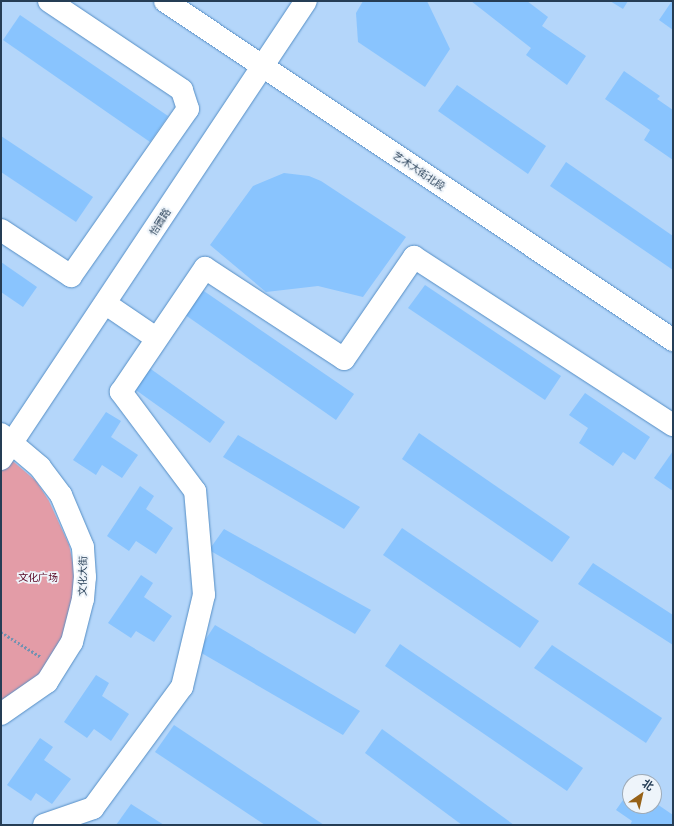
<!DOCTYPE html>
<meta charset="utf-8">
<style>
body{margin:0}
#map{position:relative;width:674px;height:826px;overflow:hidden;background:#b4d6fa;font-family:Lato,"Noto Sans SC",sans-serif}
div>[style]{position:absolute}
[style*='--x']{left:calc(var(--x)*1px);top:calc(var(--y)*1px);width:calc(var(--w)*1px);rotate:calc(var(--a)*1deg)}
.green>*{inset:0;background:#e39ca7}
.building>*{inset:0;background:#89c4fe}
.path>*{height:2.5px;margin-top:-1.25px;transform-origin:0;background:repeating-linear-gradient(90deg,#7491b0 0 2px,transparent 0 4px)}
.roads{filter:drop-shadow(0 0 1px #558ec5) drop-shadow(0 0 1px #558ec5)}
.minor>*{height:22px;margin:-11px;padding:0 11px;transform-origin:11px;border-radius:11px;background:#fff}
span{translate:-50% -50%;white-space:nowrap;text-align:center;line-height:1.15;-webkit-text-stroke:3.5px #eef4fa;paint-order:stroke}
.street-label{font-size:10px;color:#253d55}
.park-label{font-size:10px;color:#570220}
.frame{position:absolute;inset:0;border:2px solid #253d55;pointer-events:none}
.north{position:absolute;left:622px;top:774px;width:40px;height:40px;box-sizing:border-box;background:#eef4fa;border:1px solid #9eabb8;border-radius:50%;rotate:34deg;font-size:11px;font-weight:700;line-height:16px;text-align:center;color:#253d55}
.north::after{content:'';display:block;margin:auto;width:14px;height:18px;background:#976218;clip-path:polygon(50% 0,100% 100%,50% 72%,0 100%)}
</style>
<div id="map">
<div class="green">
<i style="clip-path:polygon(1px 451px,36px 481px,49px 501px,69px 545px,75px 572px,74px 605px,66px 631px,37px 679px,1px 705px)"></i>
</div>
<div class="building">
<i style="clip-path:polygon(363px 1px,427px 1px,450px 49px,425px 87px,358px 42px,356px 13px)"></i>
<i style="clip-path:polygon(471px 1px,527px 1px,548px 17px,542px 26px,586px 56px,567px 85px,526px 55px,531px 48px)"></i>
<i style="clip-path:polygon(610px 1px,628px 1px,623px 9px)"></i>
<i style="clip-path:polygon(672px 1px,673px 1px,673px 30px,659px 20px)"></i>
<i style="clip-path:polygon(20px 15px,168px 116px,150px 142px,3px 40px)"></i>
<i style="clip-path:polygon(624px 71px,660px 96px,657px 99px,673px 110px,673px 160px,644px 140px,650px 130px,605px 99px)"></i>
<i style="clip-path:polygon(457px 85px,546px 146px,528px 174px,438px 111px)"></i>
<i style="clip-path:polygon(1px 136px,93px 197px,76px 222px,1px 172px)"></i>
<i style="clip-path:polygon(566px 162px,673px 236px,673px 270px,550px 186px)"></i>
<i style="clip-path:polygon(284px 173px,309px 176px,321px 181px,406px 237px,363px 297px,318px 286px,266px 292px,210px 245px,253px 186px)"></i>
<i style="clip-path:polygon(1px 262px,37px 287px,23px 307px,1px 292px)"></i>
<i style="clip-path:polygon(425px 285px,561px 376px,545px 400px,408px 308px)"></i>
<i style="clip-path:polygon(198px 287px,354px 394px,336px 420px,181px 312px)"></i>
<i style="clip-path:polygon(148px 367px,225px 422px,210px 443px,133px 388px)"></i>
<i style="clip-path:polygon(585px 393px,650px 437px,635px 460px,623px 452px,613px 466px,579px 443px,588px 428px,569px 415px)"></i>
<i style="clip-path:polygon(106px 412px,121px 421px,111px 437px,138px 455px,122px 478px,102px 465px,96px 475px,73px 460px)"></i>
<i style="clip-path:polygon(419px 433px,570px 537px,552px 562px,402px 459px)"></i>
<i style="clip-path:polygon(238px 435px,360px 507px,344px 529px,223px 457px)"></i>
<i style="clip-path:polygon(673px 451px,673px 491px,654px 478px)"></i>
<i style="clip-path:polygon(140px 486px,154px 496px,146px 509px,173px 528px,156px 554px,136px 541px,129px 551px,107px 536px)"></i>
<i style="clip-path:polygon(402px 528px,539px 621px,520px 648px,383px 555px)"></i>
<i style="clip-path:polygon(224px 529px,371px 610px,355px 634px,209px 550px)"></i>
<i style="clip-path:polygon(593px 563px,673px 615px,673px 645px,578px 584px)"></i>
<i style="clip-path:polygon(141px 575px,153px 583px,144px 597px,172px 616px,154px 642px,136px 631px,131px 638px,108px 623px)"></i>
<i style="clip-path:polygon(215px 625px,360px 711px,343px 735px,198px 651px)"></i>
<i style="clip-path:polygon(400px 644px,583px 768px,567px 791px,385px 666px)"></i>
<i style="clip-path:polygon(552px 645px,662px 718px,646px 743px,534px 668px)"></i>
<i style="clip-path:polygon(96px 675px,109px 683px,102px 696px,129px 714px,111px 741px,94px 729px,87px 738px,64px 722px)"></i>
<i style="clip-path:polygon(174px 725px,324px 825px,265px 825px,155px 752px)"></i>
<i style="clip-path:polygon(382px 729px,514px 825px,462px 825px,365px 753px)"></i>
<i style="clip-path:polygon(40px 738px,53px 747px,44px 760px,71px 779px,52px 804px,36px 793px,31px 801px,7px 785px)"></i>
<i style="clip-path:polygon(630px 790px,630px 806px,654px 806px,654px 802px,673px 815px,673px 825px,630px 825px,632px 821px,616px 810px)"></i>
<i style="clip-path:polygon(131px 804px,164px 825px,116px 825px)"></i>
</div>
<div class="path">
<i style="--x:1;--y:632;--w:47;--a:32"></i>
</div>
<div class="roads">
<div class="minor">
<i style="--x:165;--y:1;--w:611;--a:33.72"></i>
<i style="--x:1;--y:230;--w:84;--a:33.3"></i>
<i style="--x:71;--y:276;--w:204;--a:-55"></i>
<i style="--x:188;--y:109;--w:20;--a:-108"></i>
<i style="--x:182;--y:90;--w:160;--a:-146.2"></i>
<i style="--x:106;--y:304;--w:60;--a:34.2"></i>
<i style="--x:1;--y:459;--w:550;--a:-56.34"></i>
<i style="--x:1;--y:714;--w:56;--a:-34.8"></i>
<i style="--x:47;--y:682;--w:47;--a:-58"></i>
<i style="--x:72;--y:642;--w:44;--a:-75.7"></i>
<i style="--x:83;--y:599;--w:22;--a:-85"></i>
<i style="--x:85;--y:577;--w:30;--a:-94"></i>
<i style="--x:83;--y:547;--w:56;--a:-112.9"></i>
<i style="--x:61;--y:495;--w:35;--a:-127"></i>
<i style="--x:40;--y:467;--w:51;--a:-139.8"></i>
<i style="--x:44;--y:825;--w:52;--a:-19.1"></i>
<i style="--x:93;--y:808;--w:150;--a:-53.7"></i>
<i style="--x:182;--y:687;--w:95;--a:-76.6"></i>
<i style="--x:204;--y:595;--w:104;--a:-94.9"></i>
<i style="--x:195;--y:491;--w:124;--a:-126.8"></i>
<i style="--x:121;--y:392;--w:150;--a:-55.9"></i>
<i style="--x:205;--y:268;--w:166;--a:33.2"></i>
<i style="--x:344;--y:359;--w:124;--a:-55.5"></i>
<i style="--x:414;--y:257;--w:309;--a:33"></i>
</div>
</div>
<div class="street-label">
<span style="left:419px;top:171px;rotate:34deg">艺术大街北段</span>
<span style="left:160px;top:222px;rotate:-57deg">怡园路</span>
<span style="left:83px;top:576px;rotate:-89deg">文化大街</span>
</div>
<div class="park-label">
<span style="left:38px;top:578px">文化广场</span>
</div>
<div class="frame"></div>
<div class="north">北</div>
</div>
